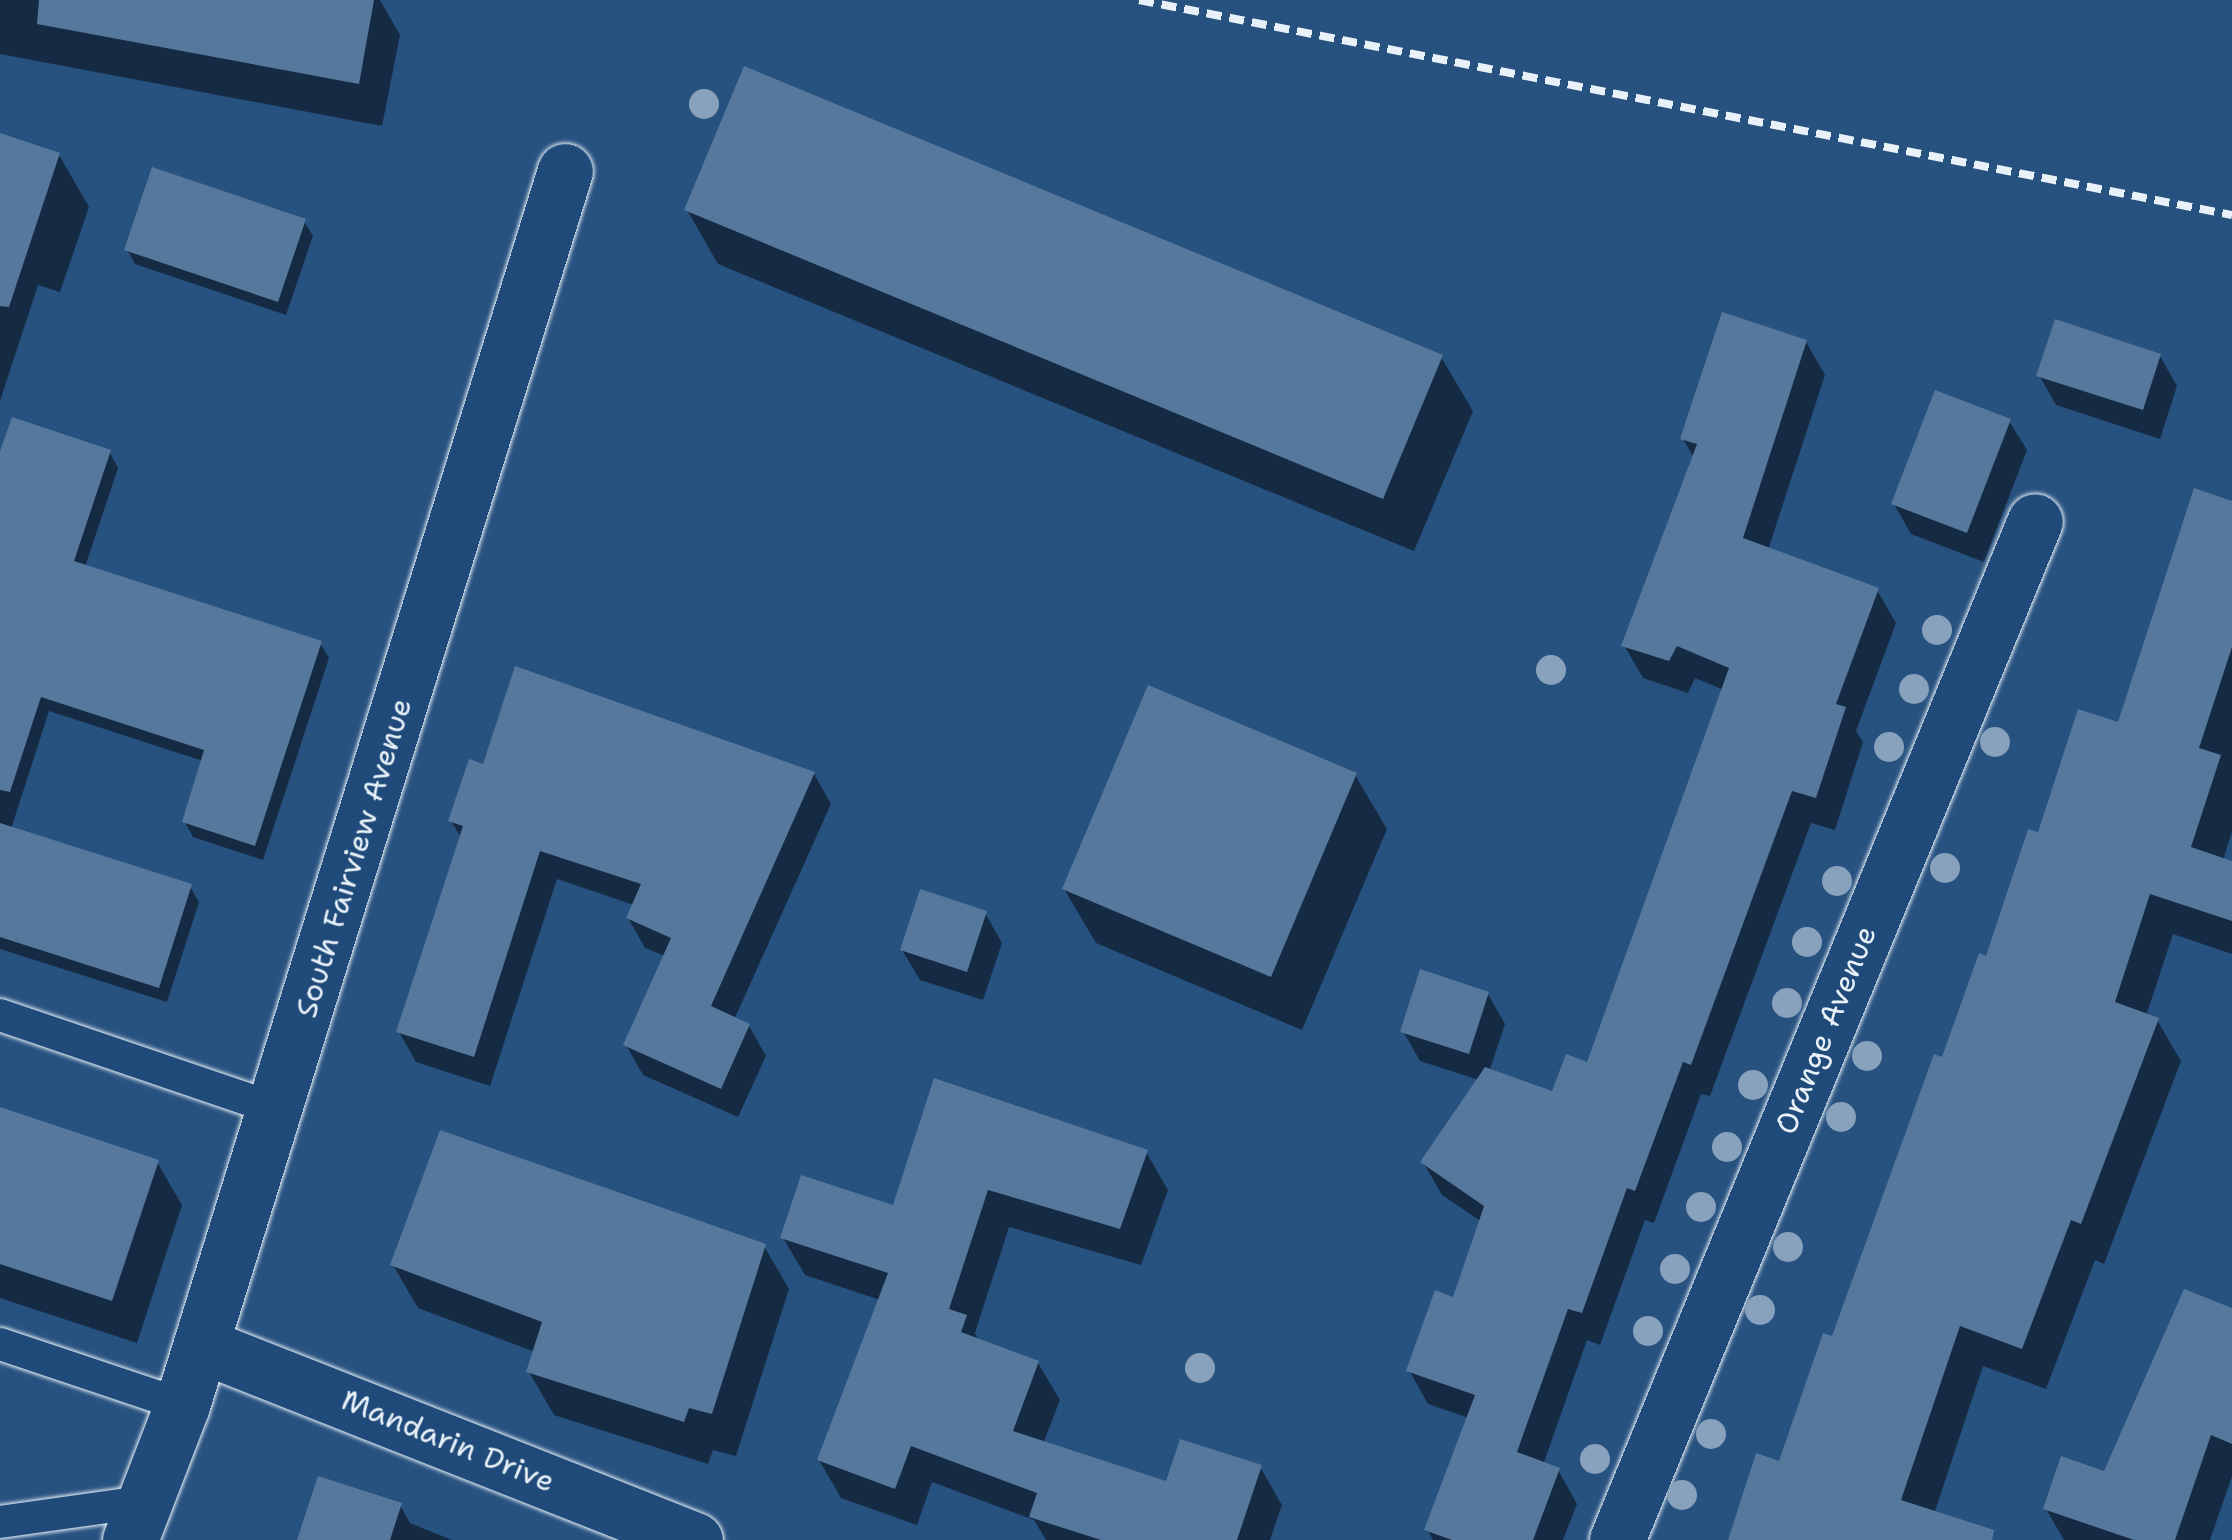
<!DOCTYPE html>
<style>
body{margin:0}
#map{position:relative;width:2232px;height:1540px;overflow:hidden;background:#27517f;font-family:"Shantell Sans",sans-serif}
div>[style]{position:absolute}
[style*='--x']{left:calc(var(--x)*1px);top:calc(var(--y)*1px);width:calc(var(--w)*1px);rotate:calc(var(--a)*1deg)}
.shadow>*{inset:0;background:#0007}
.building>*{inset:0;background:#57789d}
.roads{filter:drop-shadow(0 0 2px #e8f1f8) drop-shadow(0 0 2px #e8f1f8)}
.lane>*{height:32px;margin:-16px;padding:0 16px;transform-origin:16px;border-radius:16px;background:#1f4a7a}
.street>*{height:55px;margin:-27.5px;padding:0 27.5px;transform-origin:27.5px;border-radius:27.5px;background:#1f4a7a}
.rail>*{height:8px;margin-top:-4px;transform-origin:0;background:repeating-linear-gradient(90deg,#e8f1f8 0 15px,transparent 0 23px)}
.trees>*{width:30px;height:30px;margin:-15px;border-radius:50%;background:#88a1bc}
span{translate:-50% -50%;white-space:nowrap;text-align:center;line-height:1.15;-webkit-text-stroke:10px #1f4a7a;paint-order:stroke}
.street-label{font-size:30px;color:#e8f1f8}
</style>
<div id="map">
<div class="shadow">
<i style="clip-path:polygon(0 0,380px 0,400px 35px,382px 126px,0 54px)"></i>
<i style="clip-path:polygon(0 136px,59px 155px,89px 207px,60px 292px,38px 285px,0 401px)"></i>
<i style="clip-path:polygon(687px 210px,1441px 357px,1473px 411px,1414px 551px,718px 264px)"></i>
<i style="clip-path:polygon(304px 221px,313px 236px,286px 315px,135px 264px,127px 249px)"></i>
<i style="clip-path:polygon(1806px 342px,1825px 375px,1768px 550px,1877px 590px,1896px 623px,1856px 731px,1863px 742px,1835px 830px,1811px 823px,1710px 1096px,1701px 1094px,1654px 1223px,1645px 1220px,1600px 1345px,1587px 1340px,1543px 1465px,1558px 1470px,1577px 1504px,1563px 1540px,1433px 1540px,1427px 1529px,1469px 1418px,1428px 1404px,1409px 1370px,1454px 1300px,1482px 1222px,1442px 1195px,1423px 1162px,1479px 1080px,1420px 1061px,1403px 1031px,1488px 994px,1505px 1024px,1489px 1072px,1553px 1095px,1589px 1065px,1724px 690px,1695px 678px,1688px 693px,1643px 678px,1624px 645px,1694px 458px,1683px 439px)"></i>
<i style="clip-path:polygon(2160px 356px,2177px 386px,2160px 439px,2056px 405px,2039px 375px)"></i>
<i style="clip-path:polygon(2009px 421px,2027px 450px,1984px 562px,1911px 534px,1894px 504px)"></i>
<i style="clip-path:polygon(110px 453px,118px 468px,85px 567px,320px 643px,329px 658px,263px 860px,193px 837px,185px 822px,203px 761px,49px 711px,11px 829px,190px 887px,199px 902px,167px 1002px,0 949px,0 459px)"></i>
<i style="clip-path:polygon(2232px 503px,2232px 832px,2223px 860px,2232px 864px,2232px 954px,2173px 934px,2146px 1016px,2157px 1020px,2181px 1061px,2104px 1264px,2095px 1260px,2046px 1389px,1983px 1366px,1934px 1514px,1961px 1540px,1730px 1540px,1781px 1464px,2040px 835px,2119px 725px)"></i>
<i style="clip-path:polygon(485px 767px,814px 774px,831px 804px,734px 1020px,749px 1026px,766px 1056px,738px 1117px,643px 1075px,626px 1045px,665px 956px,645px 948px,628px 918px,634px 905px,557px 879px,490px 1086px,416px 1062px,399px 1032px,462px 839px,451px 821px)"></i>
<i style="clip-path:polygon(1355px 775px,1387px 829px,1302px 1030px,1096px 943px,1064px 889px)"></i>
<i style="clip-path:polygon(985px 913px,1002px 943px,983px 1000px,920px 980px,902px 950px)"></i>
<i style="clip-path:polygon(0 1110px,157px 1162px,182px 1205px,137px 1343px,0 1298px)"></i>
<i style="clip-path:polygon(1146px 1152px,1168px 1190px,1141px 1265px,1009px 1227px,975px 1333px,979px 1342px,1038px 1363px,1060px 1400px,1043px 1444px,1168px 1484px,1260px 1467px,1282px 1505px,1270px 1540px,1046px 1540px,1034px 1520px,932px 1482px,917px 1525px,841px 1498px,819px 1460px,880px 1300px,805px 1275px,783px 1238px)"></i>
<i style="clip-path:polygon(764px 1246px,789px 1289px,736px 1456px,713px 1450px,708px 1464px,554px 1415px,529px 1372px,535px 1352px,418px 1308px,393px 1265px)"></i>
<i style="clip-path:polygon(2232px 1311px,2232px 1476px,2210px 1540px,2064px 1540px,2046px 1509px,2105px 1474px)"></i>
<i style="clip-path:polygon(400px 1505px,410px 1523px,452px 1540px,299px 1540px)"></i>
</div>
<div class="building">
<i style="clip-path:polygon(39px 0,374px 0,359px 84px,37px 24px)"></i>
<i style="clip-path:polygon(744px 66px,1443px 355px,1383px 499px,684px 210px)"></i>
<i style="clip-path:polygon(0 133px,60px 153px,9px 307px,0 306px)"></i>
<i style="clip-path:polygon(152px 167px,306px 219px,278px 302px,124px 250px)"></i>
<i style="clip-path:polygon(1722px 312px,1807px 340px,1743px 538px,1879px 588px,1836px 704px,1846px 707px,1816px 798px,1792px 791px,1691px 1065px,1683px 1062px,1635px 1191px,1627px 1188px,1582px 1313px,1568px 1309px,1517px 1452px,1560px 1468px,1533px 1540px,1452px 1540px,1424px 1530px,1475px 1395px,1406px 1371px,1435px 1290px,1453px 1297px,1484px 1206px,1420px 1162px,1485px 1067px,1552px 1091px,1566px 1054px,1587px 1062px,1729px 668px,1677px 646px,1669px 661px,1621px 646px,1697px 444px,1680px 439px)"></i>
<i style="clip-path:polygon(2055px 319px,2161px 354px,2143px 410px,2036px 376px)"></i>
<i style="clip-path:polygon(1935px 390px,2011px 419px,1967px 533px,1891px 504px)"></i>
<i style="clip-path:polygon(12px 417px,111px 450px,74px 561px,322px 641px,255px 846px,182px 822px,204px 750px,41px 697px,10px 792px,0 790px,0 451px)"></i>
<i style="clip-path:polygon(2194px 488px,2232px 501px,2232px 647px,2199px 748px,2221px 755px,2191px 847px,2232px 861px,2232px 921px,2150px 894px,2115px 1002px,2159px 1018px,2081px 1224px,2071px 1220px,2022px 1349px,1960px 1326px,1901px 1500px,1994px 1530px,1992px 1540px,1728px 1540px,1756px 1453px,1779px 1461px,1823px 1333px,1832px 1336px,1934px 1054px,1942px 1057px,1979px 953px,1986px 956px,2028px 829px,2038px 832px,2078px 709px,2118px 722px)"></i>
<i style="clip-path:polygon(515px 666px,815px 772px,711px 1006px,750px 1024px,721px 1089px,623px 1045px,671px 938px,626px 918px,641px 884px,540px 851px,474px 1057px,396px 1032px,463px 826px,448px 821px,469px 759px,483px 764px)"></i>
<i style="clip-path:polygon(1148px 685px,1357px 773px,1271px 977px,1062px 889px)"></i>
<i style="clip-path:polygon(0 823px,192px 884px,159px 988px,0 937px)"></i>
<i style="clip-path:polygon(920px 889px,987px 911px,967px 972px,900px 950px)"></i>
<i style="clip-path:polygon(1420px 969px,1489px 992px,1469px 1054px,1400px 1032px)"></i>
<i style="clip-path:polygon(934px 1078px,1148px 1150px,1120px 1229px,988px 1190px,949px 1309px,967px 1315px,961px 1332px,1039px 1361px,1013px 1431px,1166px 1481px,1180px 1439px,1262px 1465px,1237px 1540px,1101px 1540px,1029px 1517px,1037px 1493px,911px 1446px,895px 1489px,817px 1460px,888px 1273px,780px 1238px,801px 1175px,893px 1205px)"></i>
<i style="clip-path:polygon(0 1107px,159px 1160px,112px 1301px,0 1264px)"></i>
<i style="clip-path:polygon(440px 1130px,766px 1244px,712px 1414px,689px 1408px,684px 1422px,526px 1372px,542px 1322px,390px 1265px)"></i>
<i style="clip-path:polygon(2184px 1289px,2232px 1308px,2232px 1444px,2211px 1435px,2175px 1540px,2134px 1540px,2043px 1509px,2061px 1456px,2104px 1471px)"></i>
<i style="clip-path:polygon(318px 1476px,402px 1503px,390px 1540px,297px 1540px)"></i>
</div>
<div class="roads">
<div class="lane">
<i style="--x:0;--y:1015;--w:292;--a:18.8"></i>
<i style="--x:0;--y:1344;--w:192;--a:18.5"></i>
<i style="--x:0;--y:1522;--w:143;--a:-8"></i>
</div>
<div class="street">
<i style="--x:201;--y:1345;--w:531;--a:21.54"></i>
<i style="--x:130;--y:1540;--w:145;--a:-68.9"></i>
<i style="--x:182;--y:1405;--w:1292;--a:-72.76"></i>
<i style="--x:1617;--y:1540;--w:1101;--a:-67.7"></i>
</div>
</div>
<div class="rail">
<i style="--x:1139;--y:0;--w:1114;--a:11.13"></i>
</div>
<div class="trees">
<i style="left:704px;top:104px"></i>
<i style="left:1937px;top:630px"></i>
<i style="left:1551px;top:670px"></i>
<i style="left:1914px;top:689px"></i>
<i style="left:1995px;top:742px"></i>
<i style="left:1889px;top:747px"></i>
<i style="left:1945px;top:868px"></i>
<i style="left:1837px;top:881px"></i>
<i style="left:1807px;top:942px"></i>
<i style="left:1787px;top:1003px"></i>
<i style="left:1867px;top:1056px"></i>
<i style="left:1753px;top:1085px"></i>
<i style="left:1841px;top:1117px"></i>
<i style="left:1727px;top:1147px"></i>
<i style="left:1701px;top:1207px"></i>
<i style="left:1788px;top:1247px"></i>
<i style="left:1675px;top:1269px"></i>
<i style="left:1760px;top:1310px"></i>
<i style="left:1648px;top:1331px"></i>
<i style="left:1200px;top:1368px"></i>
<i style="left:1711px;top:1434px"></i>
<i style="left:1595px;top:1459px"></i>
<i style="left:1682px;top:1495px"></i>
</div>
<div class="street-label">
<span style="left:354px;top:858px;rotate:-73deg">South Fairview Avenue</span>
<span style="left:1826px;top:1030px;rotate:-68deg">Orange Avenue</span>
<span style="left:448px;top:1441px;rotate:22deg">Mandarin Drive</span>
</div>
</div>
